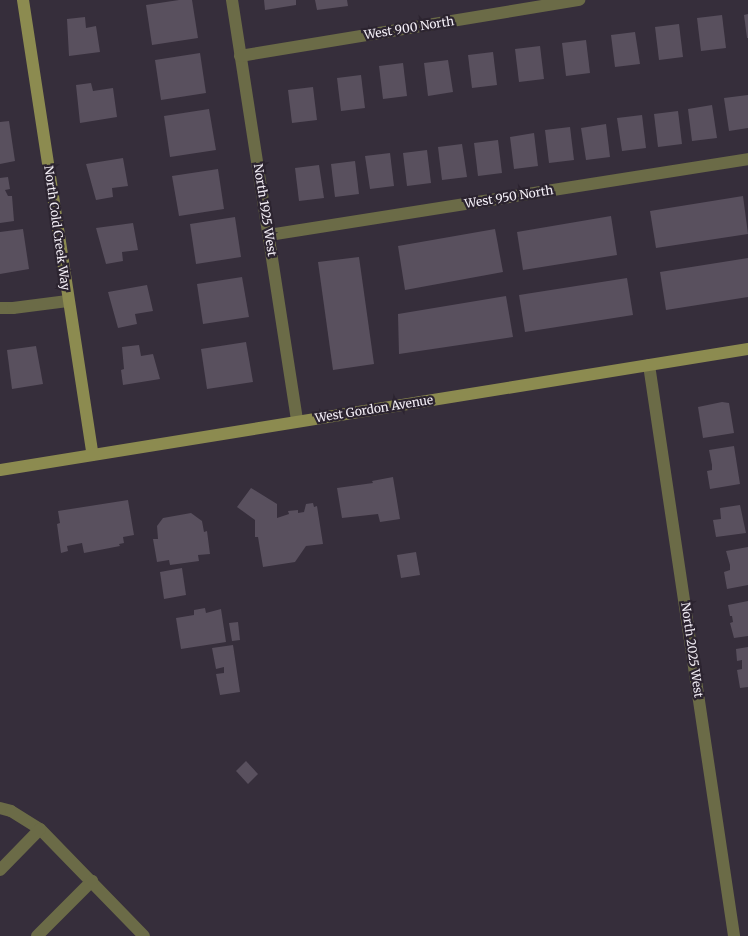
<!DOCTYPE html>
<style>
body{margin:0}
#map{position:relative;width:748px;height:936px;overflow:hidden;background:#362e3b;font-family:Merriweather,serif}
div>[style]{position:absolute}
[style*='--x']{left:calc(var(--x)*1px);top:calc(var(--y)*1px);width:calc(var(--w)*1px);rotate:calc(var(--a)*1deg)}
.building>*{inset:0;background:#59505e}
.street>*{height:12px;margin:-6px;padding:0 6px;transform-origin:6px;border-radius:6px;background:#6b6b47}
.secondary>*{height:12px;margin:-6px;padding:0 6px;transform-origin:6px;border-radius:6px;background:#8c8b50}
span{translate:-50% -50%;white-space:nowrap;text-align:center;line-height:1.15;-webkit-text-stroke:4.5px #2c2430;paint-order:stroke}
.street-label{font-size:12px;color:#f3eef6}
</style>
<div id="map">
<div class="building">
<i style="clip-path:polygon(179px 0,192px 0,198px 38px,152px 45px,146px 5px)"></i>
<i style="clip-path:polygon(264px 0,296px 0,296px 5px,265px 10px)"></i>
<i style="clip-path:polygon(315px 0,347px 0,348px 6px,317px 10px)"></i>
<i style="clip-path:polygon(748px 14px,748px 38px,747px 38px,744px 15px)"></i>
<i style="clip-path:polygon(722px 15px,726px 48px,701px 51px,697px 18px)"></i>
<i style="clip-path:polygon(85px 17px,86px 28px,96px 26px,100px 52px,69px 56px,67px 19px)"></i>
<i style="clip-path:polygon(679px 24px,683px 57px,659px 60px,655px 27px)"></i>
<i style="clip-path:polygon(635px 32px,640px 64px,615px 67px,611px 35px)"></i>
<i style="clip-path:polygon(586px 40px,590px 73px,566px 76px,562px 43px)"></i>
<i style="clip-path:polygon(540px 46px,544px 79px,519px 82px,515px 49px)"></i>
<i style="clip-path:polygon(493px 52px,497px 85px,472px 88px,468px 55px)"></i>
<i style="clip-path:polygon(200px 53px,206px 93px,161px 100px,155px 60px)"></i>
<i style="clip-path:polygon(448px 60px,453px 92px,428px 96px,424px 63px)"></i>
<i style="clip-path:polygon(403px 63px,407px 96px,383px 99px,379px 66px)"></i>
<i style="clip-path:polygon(361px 75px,365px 108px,341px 111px,337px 78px)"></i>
<i style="clip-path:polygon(91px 83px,93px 91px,113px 88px,117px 117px,80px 123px,76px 85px)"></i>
<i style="clip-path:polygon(313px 87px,317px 120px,292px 123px,288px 90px)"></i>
<i style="clip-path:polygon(748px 95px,748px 128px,729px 131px,724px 98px)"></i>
<i style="clip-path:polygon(712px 105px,717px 138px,692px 141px,688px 109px)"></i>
<i style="clip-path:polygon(209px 109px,216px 150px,170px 157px,164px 116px)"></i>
<i style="clip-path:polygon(678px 111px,682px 144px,658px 147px,654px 114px)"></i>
<i style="clip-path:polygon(642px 115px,646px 148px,622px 151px,617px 118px)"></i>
<i style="clip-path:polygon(9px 121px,15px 161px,0 164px,0 122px)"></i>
<i style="clip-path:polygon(606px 124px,610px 157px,586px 160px,581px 128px)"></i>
<i style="clip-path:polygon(570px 127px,574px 160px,549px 163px,545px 130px)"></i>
<i style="clip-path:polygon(534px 133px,538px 166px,514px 169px,510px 137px)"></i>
<i style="clip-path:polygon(498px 140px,502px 173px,478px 176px,474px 143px)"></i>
<i style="clip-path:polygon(462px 144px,467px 177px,442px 180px,438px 147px)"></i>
<i style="clip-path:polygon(427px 150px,431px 183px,407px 186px,403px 153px)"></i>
<i style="clip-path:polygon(390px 153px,394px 186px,370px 189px,365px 156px)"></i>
<i style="clip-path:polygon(123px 158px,128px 186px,112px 188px,113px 197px,96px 200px,86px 164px)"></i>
<i style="clip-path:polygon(355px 161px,359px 194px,335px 197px,331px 164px)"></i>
<i style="clip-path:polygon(319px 165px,324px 198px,299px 201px,295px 168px)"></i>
<i style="clip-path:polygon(218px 169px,224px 209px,179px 216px,172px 176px)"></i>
<i style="clip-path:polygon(8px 177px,10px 189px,5px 190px,8px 196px,12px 196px,14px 221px,0 223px,0 178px)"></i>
<i style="clip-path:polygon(743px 196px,748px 234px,656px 248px,650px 211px)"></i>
<i style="clip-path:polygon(611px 216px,617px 255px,523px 270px,517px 232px)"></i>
<i style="clip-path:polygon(235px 217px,241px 257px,196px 264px,190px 224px)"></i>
<i style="clip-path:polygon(133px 223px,138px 250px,122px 252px,123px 261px,106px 264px,96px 228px)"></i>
<i style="clip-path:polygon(23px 229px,29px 269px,0 274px,0 232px)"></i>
<i style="clip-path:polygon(495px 229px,503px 272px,405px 290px,398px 246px)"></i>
<i style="clip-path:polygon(359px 257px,374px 364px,333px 370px,318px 262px)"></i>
<i style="clip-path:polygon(748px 258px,748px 297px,666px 310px,660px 272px)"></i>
<i style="clip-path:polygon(242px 277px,249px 317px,203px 324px,197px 284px)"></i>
<i style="clip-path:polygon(627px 278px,633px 315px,525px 332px,519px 295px)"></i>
<i style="clip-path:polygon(147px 285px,153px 311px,135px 314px,137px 324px,118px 328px,108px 292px)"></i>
<i style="clip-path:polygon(506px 296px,513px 337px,399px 354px,398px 314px)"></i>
<i style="clip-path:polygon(246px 342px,253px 382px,207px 389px,201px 349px)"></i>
<i style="clip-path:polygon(139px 345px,141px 356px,153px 354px,160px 379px,123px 385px,121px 370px,124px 369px,122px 347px)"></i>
<i style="clip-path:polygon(36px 346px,43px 384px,12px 389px,7px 350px)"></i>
<i style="clip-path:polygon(722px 402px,729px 403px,734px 433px,703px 438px,698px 407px)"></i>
<i style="clip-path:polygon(734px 446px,740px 484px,710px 489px,707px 471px,712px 470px,712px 465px,709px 450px)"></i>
<i style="clip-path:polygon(393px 477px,400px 519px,380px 522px,378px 514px,342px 518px,337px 488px,373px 483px,372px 481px)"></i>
<i style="clip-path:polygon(251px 488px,277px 504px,277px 518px,289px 514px,288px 511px,298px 510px,298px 513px,304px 512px,306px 504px,313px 503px,314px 507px,317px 506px,323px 544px,306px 546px,295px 562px,263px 567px,258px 537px,255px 537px,255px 520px,237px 507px)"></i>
<i style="clip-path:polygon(128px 500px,134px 535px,123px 537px,124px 543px,119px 544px,120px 546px,84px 553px,82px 543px,67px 546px,68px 551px,61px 553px,57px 524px,60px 523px,58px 511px)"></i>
<i style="clip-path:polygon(740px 505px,746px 533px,716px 537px,713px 520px,721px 519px,720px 508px)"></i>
<i style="clip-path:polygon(191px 513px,202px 521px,204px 532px,207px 531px,210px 554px,198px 555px,199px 561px,170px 565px,169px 560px,157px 562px,153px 539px,158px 539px,157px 526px,163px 518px)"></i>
<i style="clip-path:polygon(748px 547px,748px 585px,727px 589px,724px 572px,730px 570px,730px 565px,726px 551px)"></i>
<i style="clip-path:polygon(416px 552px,420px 575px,401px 578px,397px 555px)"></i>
<i style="clip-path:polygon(182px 568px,186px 595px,164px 599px,160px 572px)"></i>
<i style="clip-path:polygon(748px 601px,748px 636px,734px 638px,730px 623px,733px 622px,732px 616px,730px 616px,728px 605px)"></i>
<i style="clip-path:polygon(205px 608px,206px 613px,221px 609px,226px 642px,181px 649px,176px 618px,194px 615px,194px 610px)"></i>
<i style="clip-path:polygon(238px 622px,240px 640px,232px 641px,229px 623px)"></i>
<i style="clip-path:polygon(233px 645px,240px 692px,220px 695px,216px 674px,224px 673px,224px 667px,216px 669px,212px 648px)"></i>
<i style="clip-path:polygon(748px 647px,748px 687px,740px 688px,737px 670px,742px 669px,742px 660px,737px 661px,736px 649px)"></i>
<i style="clip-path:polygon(246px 761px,258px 774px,248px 784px,236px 771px)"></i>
</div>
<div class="street">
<i style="--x:232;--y:0;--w:426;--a:81.2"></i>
<i style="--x:240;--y:56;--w:344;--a:-9.4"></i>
<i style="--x:269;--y:235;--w:485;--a:-9"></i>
<i style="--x:0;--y:308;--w:13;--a:0"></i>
<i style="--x:13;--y:308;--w:55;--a:-7.3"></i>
<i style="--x:649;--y:365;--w:577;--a:81.53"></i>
<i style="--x:0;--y:808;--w:11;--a:15"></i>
<i style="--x:11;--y:811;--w:34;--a:32"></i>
<i style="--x:40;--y:829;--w:149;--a:45.8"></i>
<i style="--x:0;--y:870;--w:57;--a:-45.7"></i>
<i style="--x:37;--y:936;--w:78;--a:-45"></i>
</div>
<div class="secondary">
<i style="--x:23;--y:0;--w:460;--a:81.3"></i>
<i style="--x:0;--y:470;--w:758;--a:-9.19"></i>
</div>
<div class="street-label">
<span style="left:409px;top:28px;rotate:-9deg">West 900 North</span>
<span style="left:509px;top:197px;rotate:-9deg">West 950 North</span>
<span style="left:265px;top:210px;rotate:81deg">North 1925 West</span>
<span style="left:57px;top:228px;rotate:82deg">North Cold Creek Way</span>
<span style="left:374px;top:409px;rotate:-9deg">West Gordon Avenue</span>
<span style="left:692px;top:650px;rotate:82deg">North 2025 West</span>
</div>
</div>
